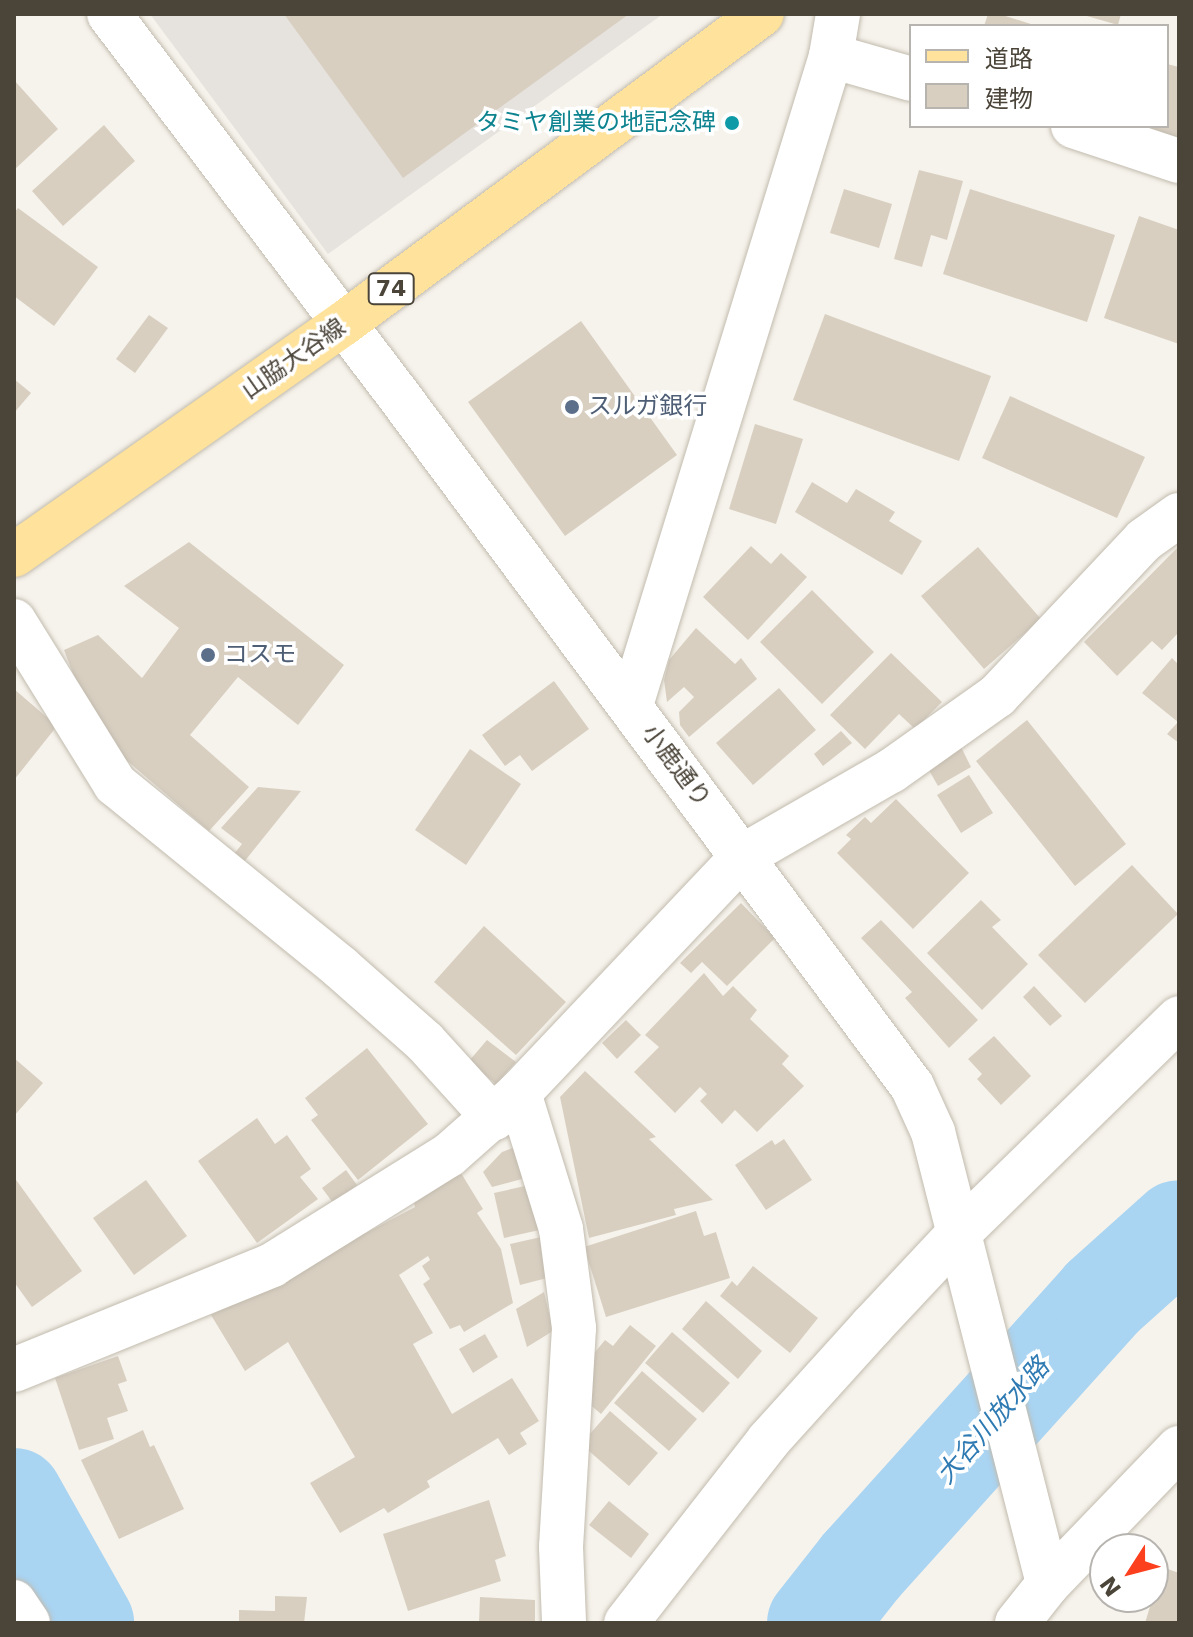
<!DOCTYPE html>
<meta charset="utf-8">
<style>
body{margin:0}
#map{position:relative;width:1193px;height:1637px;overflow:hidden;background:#f6f3ec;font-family:"DejaVu Sans","Noto Sans JP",sans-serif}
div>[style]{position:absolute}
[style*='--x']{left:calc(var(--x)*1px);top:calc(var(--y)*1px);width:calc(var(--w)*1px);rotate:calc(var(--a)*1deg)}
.industrial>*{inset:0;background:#e6e2dd}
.water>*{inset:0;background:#a9d4f2}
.river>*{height:98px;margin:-49px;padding:0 49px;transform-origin:49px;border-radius:49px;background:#a9d4f2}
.building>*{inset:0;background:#d8cfc1}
.roads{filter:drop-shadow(0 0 2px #c2bbae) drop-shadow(0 0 2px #c2bbae)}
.minor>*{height:44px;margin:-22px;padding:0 22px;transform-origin:22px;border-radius:22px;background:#fff}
.tertiary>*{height:44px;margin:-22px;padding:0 22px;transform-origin:22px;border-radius:22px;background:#fff}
.primary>*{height:44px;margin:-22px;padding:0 22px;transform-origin:22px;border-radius:22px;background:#ffe39c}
.dots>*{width:22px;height:22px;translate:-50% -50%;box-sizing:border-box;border:4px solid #fff;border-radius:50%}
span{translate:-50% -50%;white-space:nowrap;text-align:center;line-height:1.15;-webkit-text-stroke:7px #fff;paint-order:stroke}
.shield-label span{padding:2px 6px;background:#fff;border:2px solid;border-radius:6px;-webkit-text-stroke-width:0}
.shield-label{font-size:22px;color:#4b4439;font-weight:700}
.culture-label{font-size:24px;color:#0d838f}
.right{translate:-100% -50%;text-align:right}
.street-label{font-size:24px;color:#4b4439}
.service-label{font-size:24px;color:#4e5e75}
.left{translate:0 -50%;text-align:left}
.water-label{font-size:26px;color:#2e7ab2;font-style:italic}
.frame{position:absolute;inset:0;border:16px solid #4b4439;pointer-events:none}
.legend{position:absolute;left:909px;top:24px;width:260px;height:104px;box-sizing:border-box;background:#fff;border:2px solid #b7b4b0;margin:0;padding:10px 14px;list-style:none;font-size:24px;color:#4b4439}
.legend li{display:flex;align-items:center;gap:16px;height:40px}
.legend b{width:40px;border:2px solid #b7b4b0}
.north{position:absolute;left:1089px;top:1533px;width:80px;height:80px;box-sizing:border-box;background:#fff;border:2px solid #b7b4b0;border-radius:50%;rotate:234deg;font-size:22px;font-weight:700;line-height:32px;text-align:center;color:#4b4439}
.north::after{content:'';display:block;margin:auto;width:28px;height:36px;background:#fc3f1d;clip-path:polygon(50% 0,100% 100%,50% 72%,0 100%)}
</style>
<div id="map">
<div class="industrial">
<i style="clip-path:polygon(150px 14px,663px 14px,328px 254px)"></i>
</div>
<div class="water">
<i style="clip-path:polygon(1179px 1194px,1179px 1238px,1118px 1288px)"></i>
</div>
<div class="river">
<i style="--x:14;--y:1497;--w:145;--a:60.6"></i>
<i style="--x:816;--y:1623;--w:73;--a:-51.7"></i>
<i style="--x:861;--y:1566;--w:360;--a:-48"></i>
<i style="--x:1102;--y:1298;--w:103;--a:-41.9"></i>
</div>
<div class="building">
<i style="clip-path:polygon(284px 14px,629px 14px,403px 178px)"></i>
<i style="clip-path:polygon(988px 14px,999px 14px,1037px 26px,984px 26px)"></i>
<i style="clip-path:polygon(1080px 14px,1121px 14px,1118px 25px)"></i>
<i style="clip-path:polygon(1167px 64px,1179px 67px,1179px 143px,1123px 126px,1167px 126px)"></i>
<i style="clip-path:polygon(14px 80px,58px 129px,14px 170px)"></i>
<i style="clip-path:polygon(104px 125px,135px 161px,63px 226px,32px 191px)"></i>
<i style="clip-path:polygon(919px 170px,963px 181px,947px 240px,931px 235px,922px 267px,894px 259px)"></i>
<i style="clip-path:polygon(844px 189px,892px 204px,879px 248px,830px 233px)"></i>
<i style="clip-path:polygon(970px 189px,1115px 235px,1087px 322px,943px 274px)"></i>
<i style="clip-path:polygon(18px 208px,98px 267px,54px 326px,14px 296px,14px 213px)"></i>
<i style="clip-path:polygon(1139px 216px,1179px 230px,1179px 344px,1104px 318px)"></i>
<i style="clip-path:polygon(825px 314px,991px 376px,959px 461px,793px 400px)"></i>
<i style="clip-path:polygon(149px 315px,168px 328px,135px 373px,116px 359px)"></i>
<i style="clip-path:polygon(581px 321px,677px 455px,565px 536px,468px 402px)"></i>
<i style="clip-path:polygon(14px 379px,31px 393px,14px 413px)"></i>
<i style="clip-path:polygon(1010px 396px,1145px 457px,1117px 518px,982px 458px)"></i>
<i style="clip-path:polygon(755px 424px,803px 439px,776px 524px,729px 509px)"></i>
<i style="clip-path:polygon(812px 482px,847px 503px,856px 489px,895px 512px,889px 521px,922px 541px,902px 575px,795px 512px)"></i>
<i style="clip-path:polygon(189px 542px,344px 665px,298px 725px,238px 677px,190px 735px,249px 787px,209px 831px,96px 734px,64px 650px,98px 635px,142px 678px,179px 628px,124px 586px)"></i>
<i style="clip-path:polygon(751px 546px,771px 564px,781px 553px,807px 577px,748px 640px,703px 597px)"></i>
<i style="clip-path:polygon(1179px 546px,1179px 632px,1162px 650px,1152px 641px,1117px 676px,1084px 642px)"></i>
<i style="clip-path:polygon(978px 547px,1041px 619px,984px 669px,921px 596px)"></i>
<i style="clip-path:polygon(812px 590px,874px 652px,822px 704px,760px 642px)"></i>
<i style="clip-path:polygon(696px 628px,735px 664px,741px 658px,757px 679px,689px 737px,680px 725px,679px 712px,694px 697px,684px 687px,667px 702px,664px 680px,669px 660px)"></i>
<i style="clip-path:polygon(891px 653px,942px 702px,915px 729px,899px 714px,865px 749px,830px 715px)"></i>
<i style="clip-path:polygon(1172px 658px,1179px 665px,1179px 743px,1167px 734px,1178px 722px,1142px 693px)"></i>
<i style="clip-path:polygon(554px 681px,589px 729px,532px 771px,520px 755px,505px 766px,482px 735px)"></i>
<i style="clip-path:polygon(779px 688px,816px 730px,753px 785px,716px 743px)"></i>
<i style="clip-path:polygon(14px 689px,57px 726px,14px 780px)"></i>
<i style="clip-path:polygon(1027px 720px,1126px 844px,1075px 886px,976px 761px)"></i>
<i style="clip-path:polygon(841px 731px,852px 743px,823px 766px,814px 754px)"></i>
<i style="clip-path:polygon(960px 745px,971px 767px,938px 786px,926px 765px)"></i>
<i style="clip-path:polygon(470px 749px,521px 784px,466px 865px,415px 830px)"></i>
<i style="clip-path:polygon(969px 775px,993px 813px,961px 833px,937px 795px)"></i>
<i style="clip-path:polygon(258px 787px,301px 791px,244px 862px,234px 854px,242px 844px,221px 828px)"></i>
<i style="clip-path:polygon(896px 799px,969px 873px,913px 929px,837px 853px,851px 839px,846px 835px,865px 817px,871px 823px)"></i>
<i style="clip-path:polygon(1132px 865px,1178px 914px,1085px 1003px,1038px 955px)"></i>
<i style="clip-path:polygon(981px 900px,1001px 920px,992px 927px,1028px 964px,982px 1010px,927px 953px)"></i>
<i style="clip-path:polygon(741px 903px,775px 938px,727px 986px,702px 962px,691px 973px,680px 963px)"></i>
<i style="clip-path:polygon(881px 920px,978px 1020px,949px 1048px,905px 998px,912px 992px,861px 938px)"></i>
<i style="clip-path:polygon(484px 926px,566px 1002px,516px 1055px,434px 982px)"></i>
<i style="clip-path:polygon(704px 973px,723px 996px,733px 986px,757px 1010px,750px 1019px,789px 1056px,782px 1064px,804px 1086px,757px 1132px,735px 1110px,722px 1124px,700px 1101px,707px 1094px,700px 1087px,675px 1113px,634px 1072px,659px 1047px,645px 1035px)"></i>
<i style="clip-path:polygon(1034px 986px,1062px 1016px,1050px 1026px,1023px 997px)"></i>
<i style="clip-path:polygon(626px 1020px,641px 1035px,617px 1059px,602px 1043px)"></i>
<i style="clip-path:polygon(994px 1036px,1031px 1076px,1001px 1105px,977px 1079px,982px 1074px,968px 1059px)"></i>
<i style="clip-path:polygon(487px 1040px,516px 1062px,496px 1084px,469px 1061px)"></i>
<i style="clip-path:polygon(367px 1048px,428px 1124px,358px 1180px,311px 1120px,318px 1115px,305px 1098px)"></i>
<i style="clip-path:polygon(14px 1058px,43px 1083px,14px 1116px)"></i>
<i style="clip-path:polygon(585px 1071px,656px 1137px,649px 1139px,713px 1200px,674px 1209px,676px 1215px,589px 1238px,560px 1097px)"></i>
<i style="clip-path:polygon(257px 1118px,275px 1144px,287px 1135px,311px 1169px,300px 1177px,318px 1199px,257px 1243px,198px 1161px)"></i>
<i style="clip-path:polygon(784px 1139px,812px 1180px,766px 1210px,735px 1165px,772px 1140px,775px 1145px)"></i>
<i style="clip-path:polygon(515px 1147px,533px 1176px,492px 1187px,483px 1172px,502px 1152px)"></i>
<i style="clip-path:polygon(346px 1170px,357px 1185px,333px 1203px,322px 1188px)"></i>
<i style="clip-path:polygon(461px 1173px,483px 1209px,477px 1213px,501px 1249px,513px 1303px,464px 1332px,460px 1325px,450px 1329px,423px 1284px,430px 1279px,422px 1266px,430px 1260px,428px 1256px,399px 1275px,433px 1333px,413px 1344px,452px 1414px,512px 1378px,539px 1421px,520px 1433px,527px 1444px,509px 1455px,498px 1438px,427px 1481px,430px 1487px,388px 1513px,384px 1508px,340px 1533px,310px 1483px,355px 1457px,288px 1342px,245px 1371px,211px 1315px,415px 1207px,414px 1203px)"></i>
<i style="clip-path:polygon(14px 1177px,82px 1271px,32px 1307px,14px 1282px)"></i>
<i style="clip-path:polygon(146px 1180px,187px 1236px,134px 1275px,93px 1218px)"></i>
<i style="clip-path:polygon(534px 1184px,544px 1229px,504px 1238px,494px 1193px)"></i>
<i style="clip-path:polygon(696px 1211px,704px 1236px,716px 1232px,730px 1278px,606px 1317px,584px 1247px)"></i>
<i style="clip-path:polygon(541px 1237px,551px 1277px,520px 1285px,510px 1244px)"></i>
<i style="clip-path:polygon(753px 1266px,818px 1318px,790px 1353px,720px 1296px,732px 1281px,737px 1286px)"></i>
<i style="clip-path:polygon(544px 1292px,553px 1331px,527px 1347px,516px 1309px)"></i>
<i style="clip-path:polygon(706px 1301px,762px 1351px,738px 1379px,682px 1329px)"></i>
<i style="clip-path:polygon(630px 1325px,656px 1346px,601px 1414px,575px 1392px,577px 1374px,605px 1340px,613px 1346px)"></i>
<i style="clip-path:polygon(672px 1332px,730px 1383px,703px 1413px,645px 1363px)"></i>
<i style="clip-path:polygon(485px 1334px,498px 1357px,473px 1373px,459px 1349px)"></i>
<i style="clip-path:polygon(118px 1356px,127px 1381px,118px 1384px,128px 1411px,107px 1418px,114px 1439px,79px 1450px,55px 1378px)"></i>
<i style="clip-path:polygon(642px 1371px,697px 1419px,669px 1451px,614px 1403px)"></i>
<i style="clip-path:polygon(610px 1411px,658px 1453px,629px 1486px,581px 1444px)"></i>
<i style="clip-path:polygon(143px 1430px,150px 1447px,154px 1445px,184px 1509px,119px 1539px,81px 1460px)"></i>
<i style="clip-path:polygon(489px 1500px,506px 1556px,495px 1560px,501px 1581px,408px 1611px,383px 1534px)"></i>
<i style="clip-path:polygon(609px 1501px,649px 1534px,631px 1558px,589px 1525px)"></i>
<i style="clip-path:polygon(1162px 1567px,1179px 1573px,1179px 1623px,1145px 1623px)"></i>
<i style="clip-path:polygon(275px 1596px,307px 1597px,304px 1623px,239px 1623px,239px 1610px,275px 1611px)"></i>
<i style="clip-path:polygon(480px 1597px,535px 1600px,535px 1623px,479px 1623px)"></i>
</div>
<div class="roads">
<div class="minor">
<i style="--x:831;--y:56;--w:83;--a:16"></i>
<i style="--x:1073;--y:126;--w:112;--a:18.3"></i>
<i style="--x:14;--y:621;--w:192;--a:58.2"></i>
<i style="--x:115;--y:784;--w:290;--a:39.1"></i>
<i style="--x:340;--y:967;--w:113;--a:41.4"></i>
<i style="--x:425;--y:1042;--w:103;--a:47.8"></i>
<i style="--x:519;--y:1093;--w:142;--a:72.8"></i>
<i style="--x:561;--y:1229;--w:100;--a:82.5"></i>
<i style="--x:574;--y:1328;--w:219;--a:93.4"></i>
<i style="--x:561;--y:1547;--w:76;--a:87.7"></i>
<i style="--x:14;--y:1370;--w:279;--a:-22.1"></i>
<i style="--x:272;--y:1265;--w:208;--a:-31.9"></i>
<i style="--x:449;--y:1155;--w:94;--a:-41.5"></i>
<i style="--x:519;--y:1093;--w:326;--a:-46.6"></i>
<i style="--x:743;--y:856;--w:171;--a:-29.9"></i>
<i style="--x:891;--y:771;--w:130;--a:-35.3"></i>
<i style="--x:997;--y:696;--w:214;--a:-46.7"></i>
<i style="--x:1144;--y:540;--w:43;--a:-35.5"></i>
<i style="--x:14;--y:1602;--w:25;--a:56"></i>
</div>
<div class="tertiary">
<i style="--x:109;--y:14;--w:475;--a:52.8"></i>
<i style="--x:396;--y:392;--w:865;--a:53.37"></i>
<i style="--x:912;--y:1086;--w:51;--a:65.5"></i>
<i style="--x:933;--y:1132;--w:466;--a:75.7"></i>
<i style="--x:631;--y:705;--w:679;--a:-72.87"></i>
<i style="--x:831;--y:56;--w:43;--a:-80.5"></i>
<i style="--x:626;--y:1623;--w:231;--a:-52"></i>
<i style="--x:768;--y:1441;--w:155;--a:-47.9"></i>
<i style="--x:872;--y:1326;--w:126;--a:-46.9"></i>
<i style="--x:958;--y:1234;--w:309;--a:-44.3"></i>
<i style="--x:1017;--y:1623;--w:50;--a:-51.5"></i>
<i style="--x:1048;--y:1584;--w:189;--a:-46.1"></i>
</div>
<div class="primary">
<i style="--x:14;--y:555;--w:402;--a:-35.1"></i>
<i style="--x:343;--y:324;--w:521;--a:-36.5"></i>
</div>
</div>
<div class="dots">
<i style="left:732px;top:123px;background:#0f9aa8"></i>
<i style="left:572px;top:407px;background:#5c6f8a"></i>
<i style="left:208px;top:655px;background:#5c6f8a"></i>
</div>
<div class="shield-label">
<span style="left:391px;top:289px">74</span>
</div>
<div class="culture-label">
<span class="right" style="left:716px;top:123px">タミヤ創業の地記念碑</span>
</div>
<div class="street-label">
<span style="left:294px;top:359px;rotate:-35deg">山脇大谷線</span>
<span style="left:676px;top:766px;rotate:53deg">小鹿通り</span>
</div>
<div class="service-label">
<span class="left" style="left:588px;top:407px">スルガ銀行</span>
<span class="left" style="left:224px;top:655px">コスモ</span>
</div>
<div class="water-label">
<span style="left:993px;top:1421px;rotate:-49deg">大谷川放水路</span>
</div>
<div class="frame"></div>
<ul class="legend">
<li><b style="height:10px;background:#ffe39c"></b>道路</li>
<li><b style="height:22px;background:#d8cfc1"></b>建物</li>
</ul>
<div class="north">N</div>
</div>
